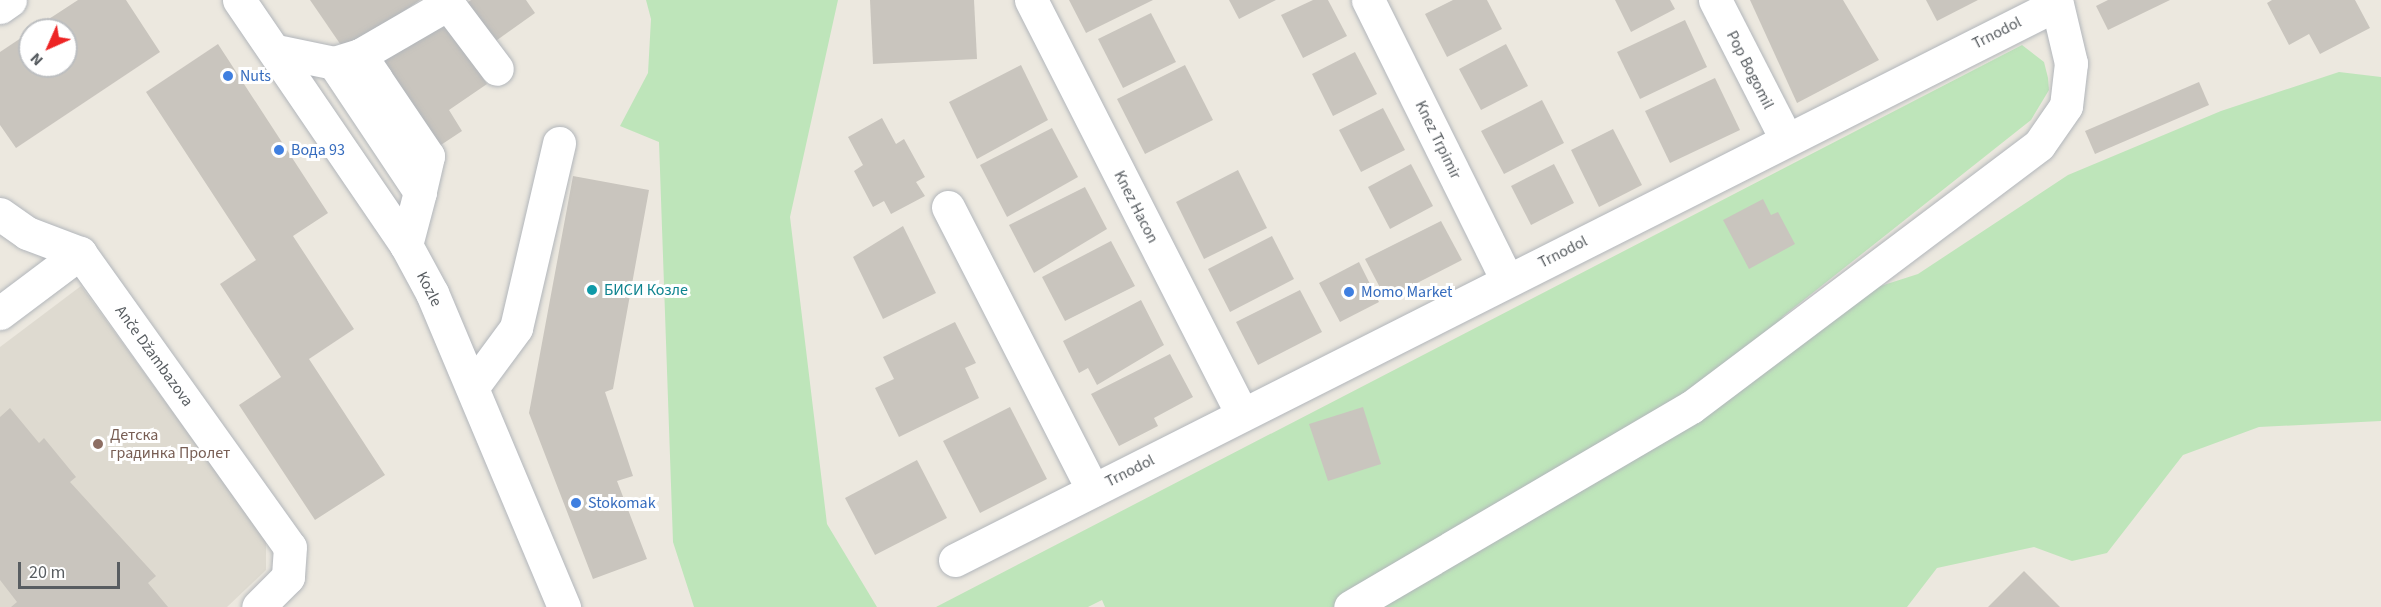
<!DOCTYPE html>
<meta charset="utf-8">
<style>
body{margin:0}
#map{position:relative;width:2381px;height:607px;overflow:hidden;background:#ece8df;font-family:"Source Sans 3",sans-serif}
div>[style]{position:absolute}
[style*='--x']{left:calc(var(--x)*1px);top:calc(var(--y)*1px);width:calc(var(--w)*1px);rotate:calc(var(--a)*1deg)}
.education>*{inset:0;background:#dedad0}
.green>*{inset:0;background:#bee5ba}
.building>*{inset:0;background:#c9c5be}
.roads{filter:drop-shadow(0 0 2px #b2b6bb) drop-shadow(0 0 2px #b2b6bb)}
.minor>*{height:33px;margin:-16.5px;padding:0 16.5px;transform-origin:16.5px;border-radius:16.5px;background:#fff}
.dots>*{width:16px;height:16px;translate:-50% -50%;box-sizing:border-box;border:3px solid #fff;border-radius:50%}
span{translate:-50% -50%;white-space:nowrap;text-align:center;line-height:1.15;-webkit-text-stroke:6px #fff;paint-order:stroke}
.street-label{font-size:16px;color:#585d61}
.shop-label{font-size:16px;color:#366cbe}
.left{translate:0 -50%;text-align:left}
.culture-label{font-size:16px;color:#0d838f}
.education-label{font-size:16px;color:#785e54}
.north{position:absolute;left:18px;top:18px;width:60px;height:60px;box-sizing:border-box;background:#fff;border:2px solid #bcbec0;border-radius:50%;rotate:225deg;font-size:16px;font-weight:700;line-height:24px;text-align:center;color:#585d61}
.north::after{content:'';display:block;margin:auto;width:21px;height:27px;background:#ed2424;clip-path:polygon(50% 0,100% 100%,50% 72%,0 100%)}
.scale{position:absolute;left:18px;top:562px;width:102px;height:27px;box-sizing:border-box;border:3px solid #585d61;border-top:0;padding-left:8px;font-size:18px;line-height:21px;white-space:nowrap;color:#585d61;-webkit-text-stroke:4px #fff;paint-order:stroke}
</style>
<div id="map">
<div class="education">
<i style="clip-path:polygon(81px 286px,266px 540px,266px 570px,227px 607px,0 607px,0 347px)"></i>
</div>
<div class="green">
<i style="clip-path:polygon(646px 0,838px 0,790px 217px,827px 524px,877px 607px,694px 607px,673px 542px,659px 142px,620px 126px,648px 73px,651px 19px)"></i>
<i style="clip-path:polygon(2022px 45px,2044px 62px,2048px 78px,2049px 90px,2031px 120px,1781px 318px,1918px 274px,2068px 175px,2221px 111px,2339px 72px,2381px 77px,2381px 421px,2259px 427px,2183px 455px,2107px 553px,2072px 561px,2034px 547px,1937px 568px,1907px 607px,1105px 607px,1102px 600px,1088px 607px,936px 607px)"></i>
</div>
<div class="building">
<i style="clip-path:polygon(78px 0,126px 0,160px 52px,16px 148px,0 125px,0 52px,30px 32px,30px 66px,66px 66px,66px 30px,32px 30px)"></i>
<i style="clip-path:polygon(310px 0,420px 0,345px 51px)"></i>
<i style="clip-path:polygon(471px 0,526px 0,535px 13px,493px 43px,465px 4px)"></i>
<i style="clip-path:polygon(870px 0,974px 0,977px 59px,873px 64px)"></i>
<i style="clip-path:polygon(1069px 0,1153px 0,1086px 33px)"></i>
<i style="clip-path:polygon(1229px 0,1276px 0,1239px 19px)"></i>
<i style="clip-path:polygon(1313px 0,1328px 0,1347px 36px,1303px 58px,1281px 15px)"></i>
<i style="clip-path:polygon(1453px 0,1487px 0,1502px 29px,1447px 57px,1425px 14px)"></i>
<i style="clip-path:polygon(1615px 0,1670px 0,1675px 9px,1631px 32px)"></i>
<i style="clip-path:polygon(1750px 0,1843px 0,1879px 60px,1797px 103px)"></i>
<i style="clip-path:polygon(1926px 0,1978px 0,1937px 21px)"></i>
<i style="clip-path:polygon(2108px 0,2170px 0,2108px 30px,2096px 6px)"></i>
<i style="clip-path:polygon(2272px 0,2355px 0,2370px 28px,2320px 54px,2309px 34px,2289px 45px,2267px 3px)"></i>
<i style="clip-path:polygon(1151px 13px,1176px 62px,1123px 88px,1098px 39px)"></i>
<i style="clip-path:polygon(1685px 20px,1707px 67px,1640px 99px,1617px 52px)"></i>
<i style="clip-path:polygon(445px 22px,487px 84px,449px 110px,462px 131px,397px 174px,338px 86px,403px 42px,407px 48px)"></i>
<i style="clip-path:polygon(218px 44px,328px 213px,293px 236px,354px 329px,309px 359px,385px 475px,315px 520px,239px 405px,281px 377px,220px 284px,256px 260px,146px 92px)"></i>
<i style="clip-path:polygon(1506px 44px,1528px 86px,1481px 110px,1459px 69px)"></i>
<i style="clip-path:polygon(1355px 52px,1377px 94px,1333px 116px,1312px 74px)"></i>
<i style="clip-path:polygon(1021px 65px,1048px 120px,977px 159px,949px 102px)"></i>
<i style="clip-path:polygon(1185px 65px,1213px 120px,1145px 154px,1117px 99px)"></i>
<i style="clip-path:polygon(1715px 78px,1740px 130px,1670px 163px,1645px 111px)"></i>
<i style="clip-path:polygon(2199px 82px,2209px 105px,2095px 154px,2085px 131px)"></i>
<i style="clip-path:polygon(1542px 100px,1564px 143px,1504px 174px,1481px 131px)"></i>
<i style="clip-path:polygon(1383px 108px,1405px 150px,1361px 172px,1339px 130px)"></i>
<i style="clip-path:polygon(882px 118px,896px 144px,904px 139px,925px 177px,916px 182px,925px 196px,891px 214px,884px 201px,873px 207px,854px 171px,863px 165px,848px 137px)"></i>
<i style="clip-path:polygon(1052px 128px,1078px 177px,1007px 217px,980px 165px)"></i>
<i style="clip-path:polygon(1613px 129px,1642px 185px,1599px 207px,1571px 150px)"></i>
<i style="clip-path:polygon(1411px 164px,1433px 206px,1390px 229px,1368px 187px)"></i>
<i style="clip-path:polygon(1554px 164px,1574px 203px,1531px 225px,1511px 186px)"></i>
<i style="clip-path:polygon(1238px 170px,1267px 228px,1204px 259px,1176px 202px)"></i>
<i style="clip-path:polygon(573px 176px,649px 190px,613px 389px,605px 392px,633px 476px,617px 481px,647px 559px,593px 579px,529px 413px)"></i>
<i style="clip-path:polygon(1085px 187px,1107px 229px,1034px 273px,1009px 225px)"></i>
<i style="clip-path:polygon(1763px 199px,1771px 215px,1778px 212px,1795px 244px,1749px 269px,1723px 220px)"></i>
<i style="clip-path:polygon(1441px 221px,1462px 260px,1386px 299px,1365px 259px)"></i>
<i style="clip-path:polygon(903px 226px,936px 293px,883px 319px,853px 257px)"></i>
<i style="clip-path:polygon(1272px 236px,1294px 279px,1230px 312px,1208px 269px)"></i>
<i style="clip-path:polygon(1111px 241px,1135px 286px,1065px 321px,1042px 277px)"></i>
<i style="clip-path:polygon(1359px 262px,1379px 302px,1340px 322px,1319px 283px)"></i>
<i style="clip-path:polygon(1300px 290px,1322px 332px,1258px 365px,1236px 322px)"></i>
<i style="clip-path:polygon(1141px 300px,1164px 345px,1097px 385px,1088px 368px,1079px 373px,1063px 341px)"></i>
<i style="clip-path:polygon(955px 322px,976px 363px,965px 368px,979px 398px,899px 437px,875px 388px,894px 379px,883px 357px)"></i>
<i style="clip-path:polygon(1170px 354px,1193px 397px,1154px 418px,1158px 426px,1119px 446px,1091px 394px)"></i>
<i style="clip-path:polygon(1010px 407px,1047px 479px,980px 513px,943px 441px)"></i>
<i style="clip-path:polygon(1363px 407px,1381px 464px,1328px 481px,1309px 424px)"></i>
<i style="clip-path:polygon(10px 408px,39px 443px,44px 438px,76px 477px,70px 482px,156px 576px,148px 583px,168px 607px,11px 607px,17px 602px,0 580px,0 417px)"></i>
<i style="clip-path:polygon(917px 460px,947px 518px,875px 555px,845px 498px)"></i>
<i style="clip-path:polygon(2024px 571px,2060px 607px,1988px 607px)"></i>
</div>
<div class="roads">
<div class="minor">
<i style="--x:239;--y:0;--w:297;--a:55.7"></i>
<i style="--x:406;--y:245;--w:55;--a:61.6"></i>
<i style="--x:432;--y:293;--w:341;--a:67.2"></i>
<i style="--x:1031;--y:0;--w:465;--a:63"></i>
<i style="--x:1368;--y:0;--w:313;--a:63.6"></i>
<i style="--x:1715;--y:0;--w:156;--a:62.9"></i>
<i style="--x:0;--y:7;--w:12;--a:-35"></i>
<i style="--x:276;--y:51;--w:59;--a:11.7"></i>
<i style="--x:334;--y:63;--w:155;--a:56.3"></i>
<i style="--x:420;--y:192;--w:55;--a:104.8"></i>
<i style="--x:360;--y:55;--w:102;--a:-30.1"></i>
<i style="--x:448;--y:4;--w:81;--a:53"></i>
<i style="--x:334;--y:63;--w:27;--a:-17"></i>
<i style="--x:360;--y:55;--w:29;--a:56"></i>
<i style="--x:376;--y:79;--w:93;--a:56"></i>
<i style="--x:428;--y:156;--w:37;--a:103"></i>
<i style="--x:948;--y:207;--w:318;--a:62.9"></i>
<i style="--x:0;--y:214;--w:33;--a:35"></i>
<i style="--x:27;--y:233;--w:57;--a:20.7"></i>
<i style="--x:80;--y:253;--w:361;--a:54.5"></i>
<i style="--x:290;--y:547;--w:30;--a:94"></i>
<i style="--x:288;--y:577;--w:42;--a:135"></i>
<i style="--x:0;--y:313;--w:100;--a:-36.9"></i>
<i style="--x:474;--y:385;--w:71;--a:-53.6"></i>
<i style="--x:516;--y:328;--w:190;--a:-76.9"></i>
<i style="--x:955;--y:560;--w:1234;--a:-26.77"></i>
<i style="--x:2057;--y:4;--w:61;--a:76.7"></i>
<i style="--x:2071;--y:63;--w:43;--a:96.6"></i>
<i style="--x:2066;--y:106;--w:47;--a:124.7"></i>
<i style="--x:2039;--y:145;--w:436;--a:143"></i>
<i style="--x:1691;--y:407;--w:395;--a:149.6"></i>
</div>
</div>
<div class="dots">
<i style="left:228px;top:76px;background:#3f7fe0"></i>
<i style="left:279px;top:150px;background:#3f7fe0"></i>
<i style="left:592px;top:290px;background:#0f9aa8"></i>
<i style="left:1349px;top:292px;background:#3f7fe0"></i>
<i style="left:98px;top:444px;background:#8d6e63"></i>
<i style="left:576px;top:503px;background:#3f7fe0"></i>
</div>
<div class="street-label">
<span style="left:1997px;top:33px;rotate:-27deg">Trnodol</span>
<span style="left:1750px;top:70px;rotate:63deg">Pop Bogomil</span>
<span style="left:1438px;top:140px;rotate:64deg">Knez Trpimir</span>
<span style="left:1136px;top:207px;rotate:63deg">Knez Hacon</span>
<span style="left:1563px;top:252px;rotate:-27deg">Trnodol</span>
<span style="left:429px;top:289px;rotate:63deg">Kozle</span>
<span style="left:154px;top:356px;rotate:54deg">Anče Džambazova</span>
<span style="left:1130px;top:471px;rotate:-27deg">Trnodol</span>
</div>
<div class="shop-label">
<span class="left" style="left:240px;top:76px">Nuts</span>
<span class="left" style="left:291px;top:150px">Вода 93</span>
<span class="left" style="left:1361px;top:292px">Momo Market</span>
<span class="left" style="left:588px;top:503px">Stokomak</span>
</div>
<div class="culture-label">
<span class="left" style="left:604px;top:290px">БИСИ Козле</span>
</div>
<div class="education-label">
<span class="left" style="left:110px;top:444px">Детска<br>градинка Пролет</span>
</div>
<div class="north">N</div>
<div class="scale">20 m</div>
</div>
